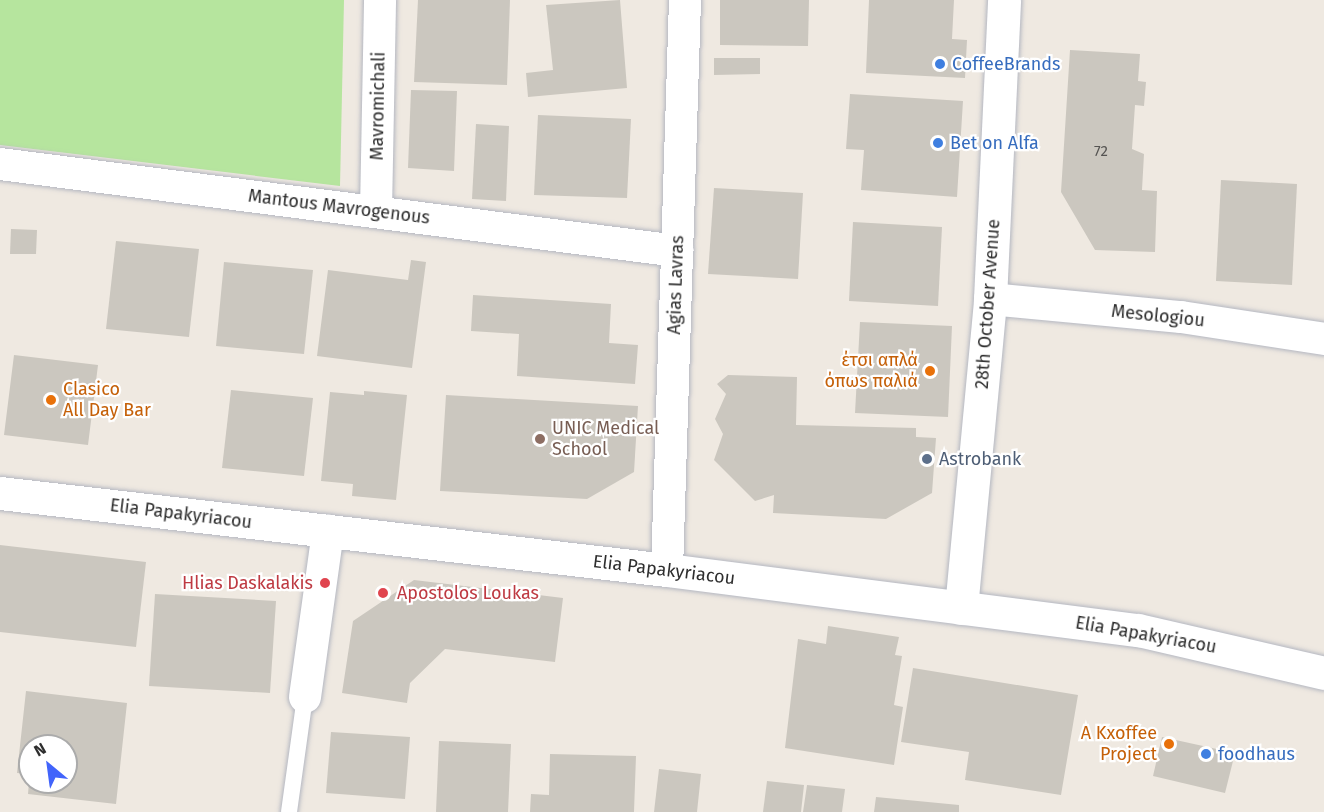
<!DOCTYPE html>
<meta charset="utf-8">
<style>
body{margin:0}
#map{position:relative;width:1324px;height:812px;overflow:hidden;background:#efe9e1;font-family:"Fira Sans",sans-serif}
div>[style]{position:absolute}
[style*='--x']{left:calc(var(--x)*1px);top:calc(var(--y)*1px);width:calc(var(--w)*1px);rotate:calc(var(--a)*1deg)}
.green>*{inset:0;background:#b6e59e}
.building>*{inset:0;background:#cbc7bf}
.roads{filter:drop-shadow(0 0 2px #b4b7c1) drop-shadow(0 0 2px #b4b7c1)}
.lane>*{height:16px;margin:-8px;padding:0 8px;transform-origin:8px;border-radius:8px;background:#fff}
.street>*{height:32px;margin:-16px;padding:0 16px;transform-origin:16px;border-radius:16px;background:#fff}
.secondary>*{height:33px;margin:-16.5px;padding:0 16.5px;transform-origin:16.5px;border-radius:16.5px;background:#fff}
.dots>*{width:16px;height:16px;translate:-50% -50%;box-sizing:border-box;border:3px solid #fff;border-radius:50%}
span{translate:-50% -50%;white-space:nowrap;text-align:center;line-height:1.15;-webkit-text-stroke:4.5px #fff;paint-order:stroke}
.number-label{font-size:15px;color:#555452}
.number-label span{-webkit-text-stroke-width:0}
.shop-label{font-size:18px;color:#366cbe}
.left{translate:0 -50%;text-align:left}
.street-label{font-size:18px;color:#2e2e2e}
.food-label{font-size:18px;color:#c56008}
.right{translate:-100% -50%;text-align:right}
.education-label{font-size:18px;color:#785e54}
.service-label{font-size:18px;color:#4e5e75}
.health-label{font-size:18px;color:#be3a42}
.north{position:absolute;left:18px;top:734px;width:60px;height:60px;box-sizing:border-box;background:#fff;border:2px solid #ababab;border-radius:50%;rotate:331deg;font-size:16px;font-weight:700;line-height:24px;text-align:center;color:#2e2e2e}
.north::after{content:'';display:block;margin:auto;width:21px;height:27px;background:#4264fb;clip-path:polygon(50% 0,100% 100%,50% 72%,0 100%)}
</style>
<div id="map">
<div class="green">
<i style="clip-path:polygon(0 0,344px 0,340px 186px,0 145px)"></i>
</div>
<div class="building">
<i style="clip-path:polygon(418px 0,510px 0,507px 85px,414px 82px)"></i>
<i style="clip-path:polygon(620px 0,627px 88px,528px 97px,526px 73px,553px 70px,546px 5px)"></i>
<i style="clip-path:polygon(720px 0,809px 0,808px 46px,720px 45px)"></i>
<i style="clip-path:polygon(869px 0,954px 0,952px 39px,967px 40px,965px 78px,866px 73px)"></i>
<i style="clip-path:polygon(1070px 50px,1140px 54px,1138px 81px,1146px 82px,1144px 106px,1135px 105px,1132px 149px,1144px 154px,1142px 190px,1157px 191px,1155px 252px,1095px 250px,1061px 192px)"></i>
<i style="clip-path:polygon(714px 58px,760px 58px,760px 74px,714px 75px)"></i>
<i style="clip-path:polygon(411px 90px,457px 91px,454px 171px,408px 168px)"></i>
<i style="clip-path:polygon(850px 94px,963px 101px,957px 197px,861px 190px,864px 150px,846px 149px)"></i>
<i style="clip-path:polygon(538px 115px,631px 119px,627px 198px,534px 195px)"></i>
<i style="clip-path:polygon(476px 124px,509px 126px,506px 201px,472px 199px)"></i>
<i style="clip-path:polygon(1221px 180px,1297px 184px,1292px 285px,1216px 281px)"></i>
<i style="clip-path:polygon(714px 188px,803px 193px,798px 279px,708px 274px)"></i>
<i style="clip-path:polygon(853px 222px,942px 227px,938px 306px,849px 301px)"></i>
<i style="clip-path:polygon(11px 229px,37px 230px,36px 254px,10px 254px)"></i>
<i style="clip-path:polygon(116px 241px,199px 249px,189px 337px,106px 329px)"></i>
<i style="clip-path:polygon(411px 260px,426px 262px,412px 368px,317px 356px,328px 270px,408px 280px)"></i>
<i style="clip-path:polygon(224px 262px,313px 270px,304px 354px,216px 346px)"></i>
<i style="clip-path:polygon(473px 295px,611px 304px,609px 343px,638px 345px,635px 384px,517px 376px,519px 334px,471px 331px)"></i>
<i style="clip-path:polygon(860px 322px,952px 326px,948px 417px,855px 413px)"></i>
<i style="clip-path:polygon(14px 355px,98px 365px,88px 445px,4px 435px)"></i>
<i style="clip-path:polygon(728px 375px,797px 377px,796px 425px,916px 428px,916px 437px,936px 438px,932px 493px,886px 519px,773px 513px,774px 495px,755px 501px,714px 460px,723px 434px,715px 419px,726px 394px,717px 384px)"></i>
<i style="clip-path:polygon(231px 390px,313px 398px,304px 476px,222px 468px)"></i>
<i style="clip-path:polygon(364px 391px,407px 395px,396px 500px,352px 496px,353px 484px,321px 481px,330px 392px,364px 395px)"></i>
<i style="clip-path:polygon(446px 395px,638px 406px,634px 472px,587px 499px,440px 491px)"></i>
<i style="clip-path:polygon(0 545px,146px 562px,136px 647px,0 632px)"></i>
<i style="clip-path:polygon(414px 580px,563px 598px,555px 662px,445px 649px,410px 683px,407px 703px,342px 693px,353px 621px)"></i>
<i style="clip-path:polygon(155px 594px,276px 601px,270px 693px,149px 686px)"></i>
<i style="clip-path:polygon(828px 626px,899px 637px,895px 655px,902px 656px,894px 705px,903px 707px,894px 765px,785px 748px,798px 639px,826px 644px)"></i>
<i style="clip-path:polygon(913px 668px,1078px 695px,1061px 795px,965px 780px,969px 752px,901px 742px)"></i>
<i style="clip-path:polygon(26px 691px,127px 703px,116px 804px,28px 794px,29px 782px,66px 782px,66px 746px,30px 746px,30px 774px,17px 773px)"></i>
<i style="clip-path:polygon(331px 732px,410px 737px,405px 799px,326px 793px)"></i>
<i style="clip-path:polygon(1162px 737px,1235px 753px,1225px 793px,1153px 776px)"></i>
<i style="clip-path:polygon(439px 741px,511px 744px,508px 812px,436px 812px)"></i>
<i style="clip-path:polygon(550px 754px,636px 756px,634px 812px,530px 812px,531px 794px,549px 795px)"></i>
<i style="clip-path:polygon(659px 769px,701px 774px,697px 812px,654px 812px)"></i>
<i style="clip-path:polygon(767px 781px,804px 785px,801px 812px,763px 812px)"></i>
<i style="clip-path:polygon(807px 785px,845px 789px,842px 812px,803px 812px)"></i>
<i style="clip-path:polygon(876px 797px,959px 805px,959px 812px,874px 812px)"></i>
</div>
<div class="roads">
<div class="lane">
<i style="--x:289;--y:812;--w:116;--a:-82.1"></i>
</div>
<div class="street">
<i style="--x:0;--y:164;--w:683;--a:7.32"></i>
<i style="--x:376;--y:211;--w:211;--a:-88.9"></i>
<i style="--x:990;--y:299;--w:192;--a:5.4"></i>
<i style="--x:1181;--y:317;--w:145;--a:8.7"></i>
<i style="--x:667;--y:570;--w:570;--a:-88.19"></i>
<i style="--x:305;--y:697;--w:168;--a:-82.1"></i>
</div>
<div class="secondary">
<i style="--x:0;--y:493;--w:671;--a:6.59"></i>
<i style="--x:667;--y:570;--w:475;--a:7.3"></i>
<i style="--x:1138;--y:630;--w:191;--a:13"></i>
<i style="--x:961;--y:608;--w:310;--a:-84.6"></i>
<i style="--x:990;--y:299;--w:299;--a:-87.3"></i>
</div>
</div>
<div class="dots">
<i style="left:940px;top:64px;background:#3f7fe0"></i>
<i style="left:938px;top:143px;background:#3f7fe0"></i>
<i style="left:930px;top:371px;background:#e8710a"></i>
<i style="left:51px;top:400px;background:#e8710a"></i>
<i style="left:540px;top:439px;background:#8d6e63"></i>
<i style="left:927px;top:459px;background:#5c6f8a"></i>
<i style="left:325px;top:583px;background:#e0444e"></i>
<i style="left:383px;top:593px;background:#e0444e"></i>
<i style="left:1169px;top:744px;background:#e8710a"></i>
<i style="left:1206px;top:754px;background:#3f7fe0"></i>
</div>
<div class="number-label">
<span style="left:1101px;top:152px">72</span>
</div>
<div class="shop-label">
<span class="left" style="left:952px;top:64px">CoffeeBrands</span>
<span class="left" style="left:950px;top:143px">Bet on Alfa</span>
<span class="left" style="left:1218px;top:754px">foodhaus</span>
</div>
<div class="street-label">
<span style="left:378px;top:106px;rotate:-89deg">Mavromichali</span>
<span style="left:339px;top:207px;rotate:7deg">Mantous Mavrogenous</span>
<span style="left:676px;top:285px;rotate:-88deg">Agias Lavras</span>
<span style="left:988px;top:304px;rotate:-86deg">28th October Avenue</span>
<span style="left:1158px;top:316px;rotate:6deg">Mesologiou</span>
<span style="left:181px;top:514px;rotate:7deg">Elia Papakyriacou</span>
<span style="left:664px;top:570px;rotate:7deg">Elia Papakyriacou</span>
<span style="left:1146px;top:635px;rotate:10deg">Elia Papakyriacou</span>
</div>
<div class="food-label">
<span class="right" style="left:918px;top:371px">έτσι απλά<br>όπωs παλιά</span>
<span class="left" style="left:63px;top:400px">Clasico<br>All Day Bar</span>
<span class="right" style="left:1157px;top:744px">A Kxoffee<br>Project</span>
</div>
<div class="education-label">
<span class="left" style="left:552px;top:439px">UNIC Medical<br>School</span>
</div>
<div class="service-label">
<span class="left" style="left:939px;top:459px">Astrobank</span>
</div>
<div class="health-label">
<span class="right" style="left:313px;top:583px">Hlias Daskalakis</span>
<span class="left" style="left:397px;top:593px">Apostolos Loukas</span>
</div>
<div class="north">N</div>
</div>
